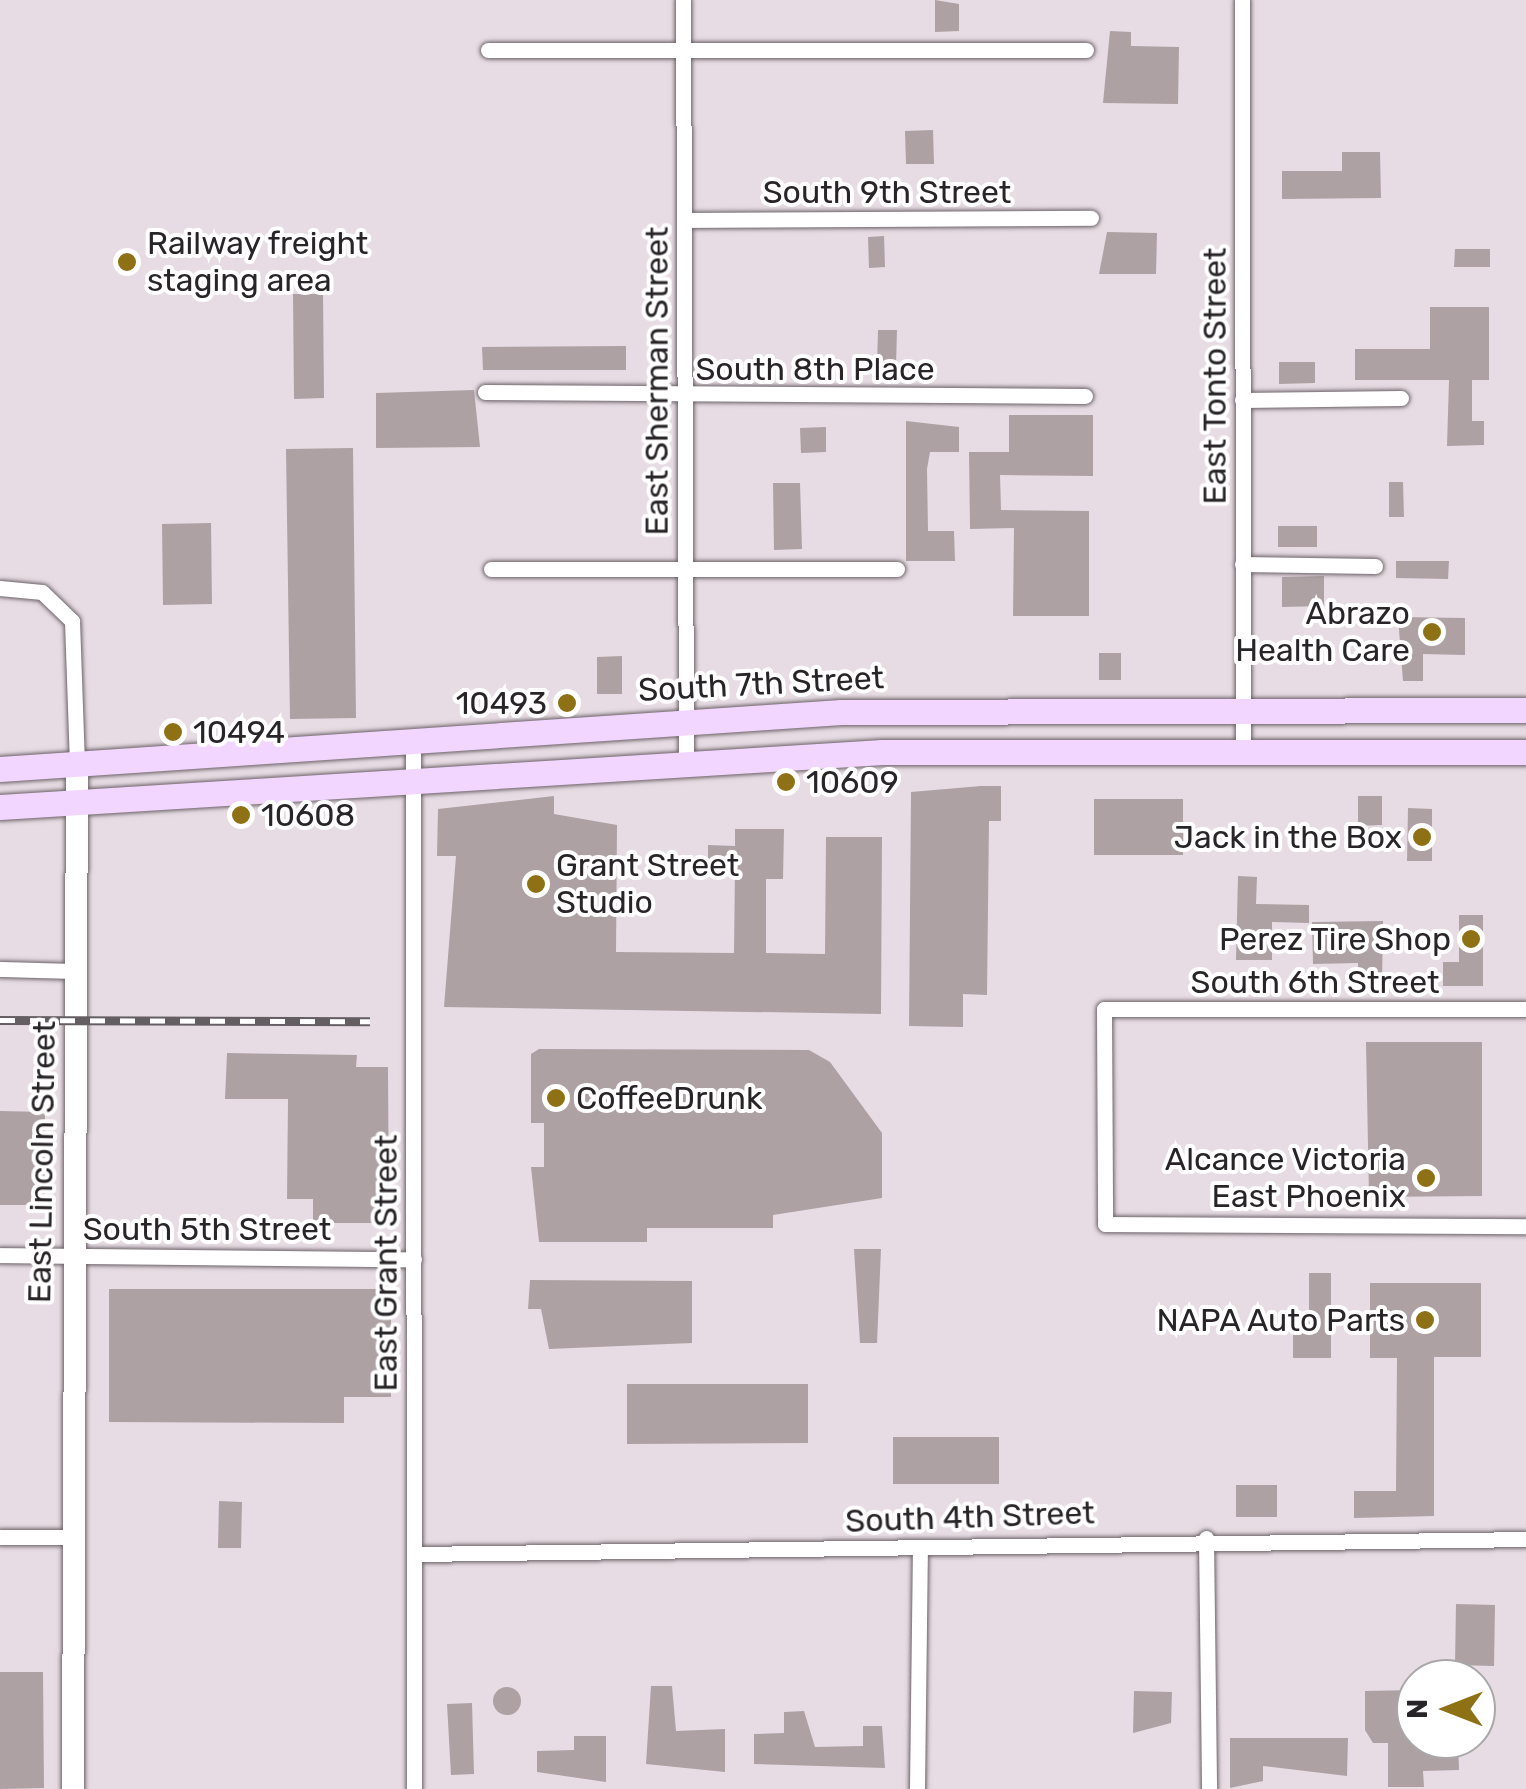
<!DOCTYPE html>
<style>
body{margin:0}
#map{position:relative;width:1526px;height:1789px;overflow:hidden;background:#e7dce3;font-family:Rubik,sans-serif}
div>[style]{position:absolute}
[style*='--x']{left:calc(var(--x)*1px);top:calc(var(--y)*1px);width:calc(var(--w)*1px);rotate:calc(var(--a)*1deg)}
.building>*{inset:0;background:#ada1a4}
.round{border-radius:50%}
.roads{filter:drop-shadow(0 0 2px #6c6369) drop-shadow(0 0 2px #6c6369)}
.street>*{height:15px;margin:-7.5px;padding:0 7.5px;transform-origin:7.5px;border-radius:7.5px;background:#fff}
.secondary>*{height:22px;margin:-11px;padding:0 11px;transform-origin:11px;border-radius:11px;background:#fff}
.primary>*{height:25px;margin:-12.5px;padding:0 12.5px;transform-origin:12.5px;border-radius:12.5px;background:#f3d6ff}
.rail>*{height:9px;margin-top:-4.5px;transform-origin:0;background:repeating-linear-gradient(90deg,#fff 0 15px,#645e62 0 30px);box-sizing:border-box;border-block:2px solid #645e62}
.dots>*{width:28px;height:28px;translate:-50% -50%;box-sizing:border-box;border:5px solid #fff;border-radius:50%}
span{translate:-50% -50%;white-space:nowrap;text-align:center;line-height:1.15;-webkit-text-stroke:8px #fff;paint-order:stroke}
.street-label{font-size:32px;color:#282427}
.poi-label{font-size:32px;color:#282427}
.left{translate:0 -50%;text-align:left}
.right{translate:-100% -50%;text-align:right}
.north{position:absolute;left:1396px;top:1659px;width:100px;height:100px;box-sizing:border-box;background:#fff;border:2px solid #a9a7a9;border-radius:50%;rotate:270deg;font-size:28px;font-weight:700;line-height:40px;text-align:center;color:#282427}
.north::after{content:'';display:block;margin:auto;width:35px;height:45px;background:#8d7114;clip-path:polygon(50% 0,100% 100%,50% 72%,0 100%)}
</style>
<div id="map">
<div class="building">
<i style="clip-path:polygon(935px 0,959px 4px,959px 31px,935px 32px)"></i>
<i style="clip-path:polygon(1110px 31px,1131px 32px,1131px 46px,1179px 47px,1178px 104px,1103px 103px)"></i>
<i style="clip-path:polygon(933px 130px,934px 164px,906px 164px,905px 131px)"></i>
<i style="clip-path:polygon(1342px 152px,1380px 152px,1381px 198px,1282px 199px,1282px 171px,1342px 171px)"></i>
<i style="clip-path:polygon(1107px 232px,1157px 233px,1156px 274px,1099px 274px)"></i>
<i style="clip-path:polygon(884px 236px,885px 267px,869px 268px,868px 237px)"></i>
<i style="clip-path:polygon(1455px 249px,1490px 249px,1490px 267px,1454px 267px)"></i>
<i style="clip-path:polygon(293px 294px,323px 294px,324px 398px,294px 399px)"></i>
<i style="clip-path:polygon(1430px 307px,1489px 307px,1489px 380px,1472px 380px,1472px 421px,1484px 421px,1484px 445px,1447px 446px,1449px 380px,1355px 380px,1355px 349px,1430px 349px)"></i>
<i style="clip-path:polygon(878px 330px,897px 330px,896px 366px,877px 366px)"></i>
<i style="clip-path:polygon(626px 346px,626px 370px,483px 370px,482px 347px)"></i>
<i style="clip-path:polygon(1279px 362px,1315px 362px,1315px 383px,1279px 384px)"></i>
<i style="clip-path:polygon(474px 390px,480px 447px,376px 448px,376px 393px)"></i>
<i style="clip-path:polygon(1009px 415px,1093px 415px,1093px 476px,1000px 475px,1001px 510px,1089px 511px,1089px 616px,1013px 616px,1014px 528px,970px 529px,969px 452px,1009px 452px)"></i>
<i style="clip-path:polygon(906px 421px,959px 427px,959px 452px,930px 452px,927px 469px,928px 531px,954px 531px,955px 561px,906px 561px)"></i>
<i style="clip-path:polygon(826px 427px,826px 452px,801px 453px,800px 428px)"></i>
<i style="clip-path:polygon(353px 448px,356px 718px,290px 719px,286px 449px)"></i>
<i style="clip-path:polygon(1389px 482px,1403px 482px,1404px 517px,1389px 517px)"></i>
<i style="clip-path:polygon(773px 483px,800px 483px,802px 549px,774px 550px)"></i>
<i style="clip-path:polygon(211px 523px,212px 604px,163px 605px,162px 524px)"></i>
<i style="clip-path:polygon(1278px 526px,1317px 526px,1317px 547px,1278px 547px)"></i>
<i style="clip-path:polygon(1396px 561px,1449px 561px,1448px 579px,1396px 578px)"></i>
<i style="clip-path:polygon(1324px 576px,1324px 606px,1282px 607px,1282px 577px)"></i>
<i style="clip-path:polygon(1398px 617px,1465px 618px,1465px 655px,1423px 654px,1423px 681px,1403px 681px)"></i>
<i style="clip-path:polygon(1099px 653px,1121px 653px,1121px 680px,1099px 680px)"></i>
<i style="clip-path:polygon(622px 656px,622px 694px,597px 694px,597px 657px)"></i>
<i style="clip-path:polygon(981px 786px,1001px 786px,1001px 821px,989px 821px,987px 995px,963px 994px,963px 1027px,909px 1026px,911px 792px)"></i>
<i style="clip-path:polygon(554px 796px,554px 814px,617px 825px,616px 952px,734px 953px,735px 867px,708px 867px,708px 845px,735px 846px,735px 829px,784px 829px,783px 879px,766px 879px,766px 953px,825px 954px,826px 837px,882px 837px,881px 1014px,444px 1007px,456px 856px,437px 856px,438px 809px)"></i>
<i style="clip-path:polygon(1358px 796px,1382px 796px,1382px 825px,1358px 826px)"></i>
<i style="clip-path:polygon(1094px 799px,1183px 799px,1183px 855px,1094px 855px)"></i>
<i style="clip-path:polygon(1408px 808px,1432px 809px,1432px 861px,1407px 861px)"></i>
<i style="clip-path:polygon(1238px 876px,1257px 877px,1256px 904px,1309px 905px,1309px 923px,1272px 922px,1272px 960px,1236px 960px)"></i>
<i style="clip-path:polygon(1459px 915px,1483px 915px,1483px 986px,1443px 986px,1443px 962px,1459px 962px)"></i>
<i style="clip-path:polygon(1383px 921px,1382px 983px,1358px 983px,1358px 963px,1313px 964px,1312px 922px)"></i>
<i style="clip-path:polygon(1366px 1042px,1482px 1042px,1482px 1196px,1369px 1197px)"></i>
<i style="clip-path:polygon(539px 1049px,809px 1050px,830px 1062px,882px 1133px,882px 1198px,773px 1215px,773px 1228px,647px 1228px,647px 1242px,539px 1242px,531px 1167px,544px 1167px,544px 1123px,531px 1123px,531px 1054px)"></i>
<i style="clip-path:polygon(227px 1053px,357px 1055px,356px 1067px,388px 1067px,389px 1223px,313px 1223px,313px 1199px,287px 1199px,288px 1099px,225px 1099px)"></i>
<i style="clip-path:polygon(0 1111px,45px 1112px,45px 1205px,0 1205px)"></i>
<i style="clip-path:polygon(854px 1249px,881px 1249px,877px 1343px,860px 1343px)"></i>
<i style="clip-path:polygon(1309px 1273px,1331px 1273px,1331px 1358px,1293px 1358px,1293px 1319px,1309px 1319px)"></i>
<i style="clip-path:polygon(530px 1280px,692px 1281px,692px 1343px,549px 1349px,541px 1309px,528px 1309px)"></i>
<i style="clip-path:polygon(1370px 1283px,1481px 1283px,1481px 1357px,1434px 1357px,1434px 1516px,1354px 1518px,1354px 1491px,1396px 1491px,1397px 1358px,1370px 1358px)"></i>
<i style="clip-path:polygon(109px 1289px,391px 1289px,391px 1397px,344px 1397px,344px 1423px,109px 1422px)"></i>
<i style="clip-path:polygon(627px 1384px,808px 1384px,808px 1443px,627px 1444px)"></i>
<i style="clip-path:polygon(893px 1437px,999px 1437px,999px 1484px,893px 1484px)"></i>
<i style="clip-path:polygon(1236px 1485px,1277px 1485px,1277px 1517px,1236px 1517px)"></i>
<i style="clip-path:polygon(219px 1501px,242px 1502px,241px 1548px,218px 1548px)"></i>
<i style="clip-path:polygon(1456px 1604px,1495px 1605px,1494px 1666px,1455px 1665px)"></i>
<i style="clip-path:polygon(0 1672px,43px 1672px,44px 1788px,0 1789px)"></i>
<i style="clip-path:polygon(651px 1686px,672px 1686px,676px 1731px,725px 1729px,725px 1772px,646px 1764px)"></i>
<i class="round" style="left:493px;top:1687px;width:28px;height:28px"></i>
<i style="clip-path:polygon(1416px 1690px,1416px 1739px,1458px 1739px,1459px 1770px,1423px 1771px,1424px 1787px,1388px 1787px,1388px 1743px,1373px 1743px,1365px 1730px,1365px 1691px)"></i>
<i style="clip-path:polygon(1134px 1691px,1172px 1692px,1171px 1723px,1133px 1733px)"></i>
<i style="clip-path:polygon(472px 1703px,474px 1774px,451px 1775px,447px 1704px)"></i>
<i style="clip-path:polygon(804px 1711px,815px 1747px,863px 1746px,863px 1726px,882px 1726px,885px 1768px,754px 1764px,754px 1734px,784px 1733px,784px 1712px)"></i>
<i style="clip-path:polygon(574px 1736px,606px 1736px,606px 1782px,537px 1772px,537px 1751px,574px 1750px)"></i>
<i style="clip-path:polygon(1230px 1738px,1348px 1738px,1347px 1776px,1263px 1766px,1263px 1781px,1230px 1788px)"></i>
</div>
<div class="roads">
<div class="street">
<i style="--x:683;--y:0;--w:762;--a:89.77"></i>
<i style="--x:1242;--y:0;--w:751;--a:89.92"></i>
<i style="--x:488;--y:50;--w:598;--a:0"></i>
<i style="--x:684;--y:220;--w:407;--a:-0.3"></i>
<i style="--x:485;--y:392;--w:600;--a:0.38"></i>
<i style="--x:1242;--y:400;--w:159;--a:-0.7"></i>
<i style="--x:1242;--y:564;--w:133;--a:0.9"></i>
<i style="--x:491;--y:569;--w:406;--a:0"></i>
<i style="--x:0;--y:588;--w:42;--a:5.4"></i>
<i style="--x:42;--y:592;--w:42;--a:44"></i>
<i style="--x:72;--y:621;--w:142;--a:88"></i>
<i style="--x:413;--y:737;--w:1052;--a:89.95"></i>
<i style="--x:0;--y:969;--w:76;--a:1.5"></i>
<i style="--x:1526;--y:1009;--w:422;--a:180"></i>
<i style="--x:1104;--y:1009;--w:215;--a:89.7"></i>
<i style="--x:1105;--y:1224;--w:421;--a:0.3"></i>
<i style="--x:0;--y:1255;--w:414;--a:0.6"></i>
<i style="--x:0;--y:1537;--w:74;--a:0"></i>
<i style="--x:1206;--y:1538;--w:251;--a:89.3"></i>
<i style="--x:415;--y:1554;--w:1111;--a:-0.77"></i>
<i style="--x:917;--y:1789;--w:241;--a:-89.3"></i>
</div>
<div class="secondary">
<i style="--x:73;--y:1789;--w:1026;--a:-89.78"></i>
</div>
<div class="primary">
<i style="--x:0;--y:769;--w:843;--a:-3.88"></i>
<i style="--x:841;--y:712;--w:685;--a:-0.17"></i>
<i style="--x:0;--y:807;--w:884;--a:-3.57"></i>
<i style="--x:882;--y:752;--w:644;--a:0"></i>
</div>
</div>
<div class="rail">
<i style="--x:0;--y:1020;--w:370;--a:0.2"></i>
</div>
<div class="dots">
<i style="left:127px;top:262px;background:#8d7114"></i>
<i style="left:1432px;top:632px;background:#8d7114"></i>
<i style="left:567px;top:703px;background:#8d7114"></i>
<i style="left:173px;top:732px;background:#8d7114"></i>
<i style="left:786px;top:782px;background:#8d7114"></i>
<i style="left:241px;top:815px;background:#8d7114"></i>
<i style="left:1422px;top:837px;background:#8d7114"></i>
<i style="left:536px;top:884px;background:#8d7114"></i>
<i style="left:1471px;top:939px;background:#8d7114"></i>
<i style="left:556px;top:1098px;background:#8d7114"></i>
<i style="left:1426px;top:1178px;background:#8d7114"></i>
<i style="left:1425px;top:1320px;background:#8d7114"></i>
</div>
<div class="street-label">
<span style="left:887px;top:192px">South 9th Street</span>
<span style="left:815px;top:369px">South 8th Place</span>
<span style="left:1215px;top:376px;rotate:-90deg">East Tonto Street</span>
<span style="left:657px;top:381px;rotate:-90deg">East Sherman Street</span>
<span style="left:761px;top:684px;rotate:-3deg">South 7th Street</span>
<span style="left:1315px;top:982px">South 6th Street</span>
<span style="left:42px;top:1162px;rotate:-89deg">East Lincoln Street</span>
<span style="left:207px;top:1229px">South 5th Street</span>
<span style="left:386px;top:1263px;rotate:-90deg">East Grant Street</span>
<span style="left:970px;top:1517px;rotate:-2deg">South 4th Street</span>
</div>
<div class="poi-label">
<span class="left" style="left:147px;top:262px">Railway freight<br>staging area</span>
<span class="right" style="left:1410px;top:632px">Abrazo<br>Health Care</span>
<span class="right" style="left:547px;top:703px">10493</span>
<span class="left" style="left:193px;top:732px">10494</span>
<span class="left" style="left:806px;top:782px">10609</span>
<span class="left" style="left:261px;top:815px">10608</span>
<span class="right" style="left:1402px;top:837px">Jack in the Box</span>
<span class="left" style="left:556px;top:884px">Grant Street<br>Studio</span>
<span class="right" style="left:1451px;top:939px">Perez Tire Shop</span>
<span class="left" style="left:576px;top:1098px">CoffeeDrunk</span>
<span class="right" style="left:1406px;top:1178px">Alcance Victoria<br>East Phoenix</span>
<span class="right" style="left:1405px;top:1320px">NAPA Auto Parts</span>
</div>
<div class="north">N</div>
</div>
